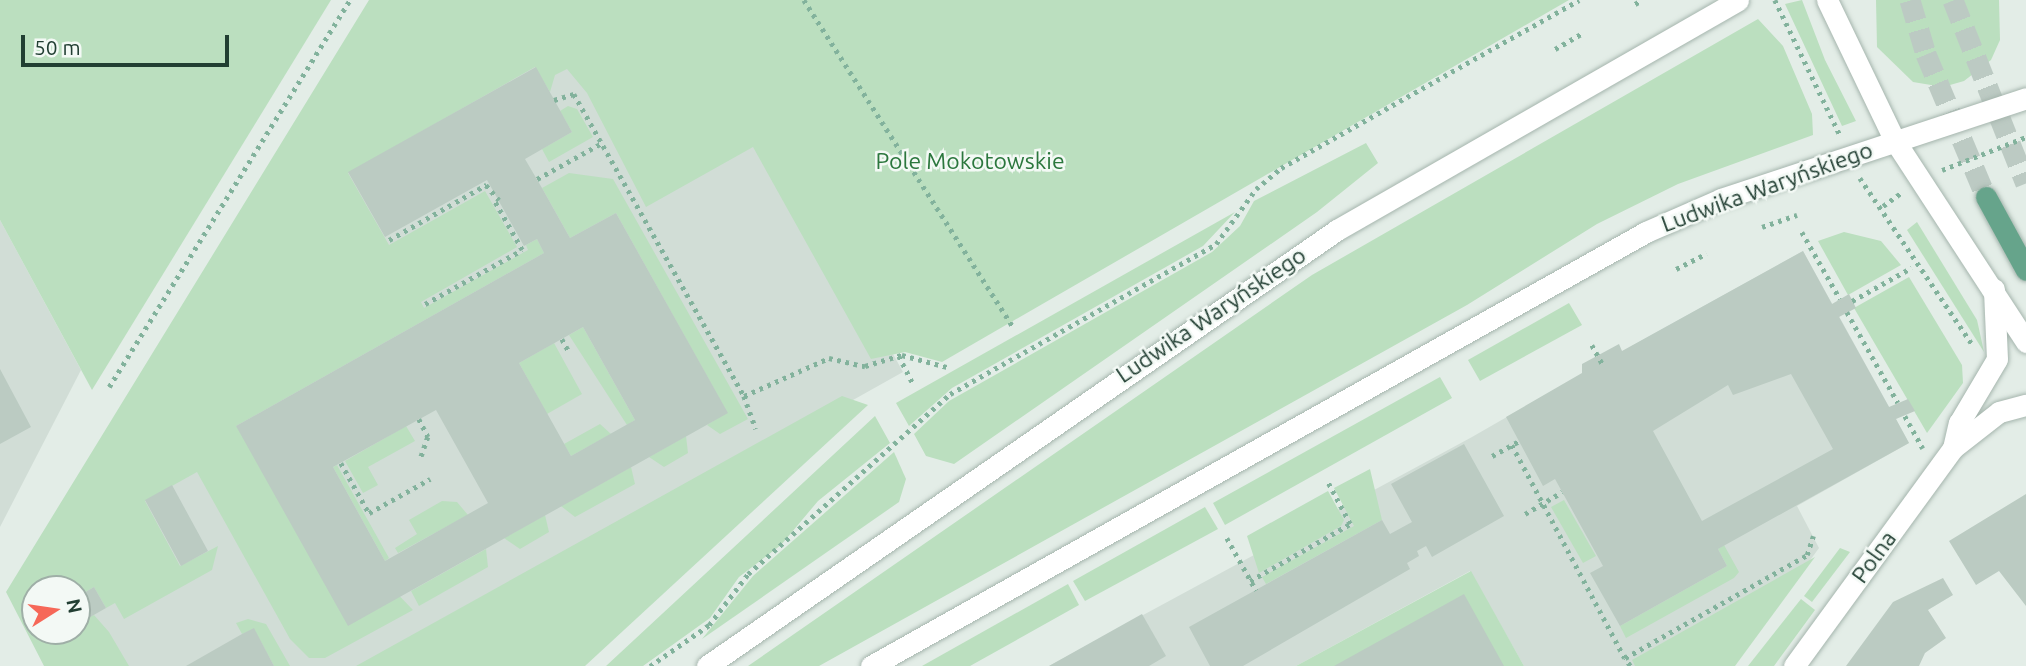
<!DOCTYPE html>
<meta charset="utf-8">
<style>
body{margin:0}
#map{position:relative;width:2026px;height:666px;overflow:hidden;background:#e3ede7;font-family:Ubuntu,sans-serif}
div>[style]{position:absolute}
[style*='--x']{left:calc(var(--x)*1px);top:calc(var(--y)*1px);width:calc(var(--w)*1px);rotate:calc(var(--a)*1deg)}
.built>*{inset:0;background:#d1ddd6}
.green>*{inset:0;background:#bbdfbf}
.building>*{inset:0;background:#bbcbc2}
.primary-tunnel>*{height:21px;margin-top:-10.5px;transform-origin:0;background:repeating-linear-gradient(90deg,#bccac3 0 21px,transparent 0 31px)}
.path>*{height:4.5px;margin-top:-2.25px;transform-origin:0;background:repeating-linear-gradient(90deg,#82b29c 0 3.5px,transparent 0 8.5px)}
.roads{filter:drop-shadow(0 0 2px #a5b5ad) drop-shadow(0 0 2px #a5b5ad)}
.minor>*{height:21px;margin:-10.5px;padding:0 10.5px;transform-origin:10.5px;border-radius:10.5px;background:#fff}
.secondary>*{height:21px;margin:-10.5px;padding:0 10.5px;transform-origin:10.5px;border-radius:10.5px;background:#fff}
.primary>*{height:21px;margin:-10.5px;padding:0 10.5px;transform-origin:10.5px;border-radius:10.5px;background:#66a48b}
span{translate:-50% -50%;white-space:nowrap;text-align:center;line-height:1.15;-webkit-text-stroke:5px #f3f9f5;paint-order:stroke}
.park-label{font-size:23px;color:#2b773d}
.street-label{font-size:23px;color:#223f33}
.north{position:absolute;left:21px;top:575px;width:70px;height:70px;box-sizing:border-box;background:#f3f9f5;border:2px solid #9fafa7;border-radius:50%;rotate:78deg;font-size:19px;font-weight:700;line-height:28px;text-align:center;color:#223f33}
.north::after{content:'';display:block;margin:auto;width:24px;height:32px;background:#f66858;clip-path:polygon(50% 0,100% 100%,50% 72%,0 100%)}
.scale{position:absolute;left:21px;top:35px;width:208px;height:32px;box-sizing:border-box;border:4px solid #223f33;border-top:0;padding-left:9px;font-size:21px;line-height:24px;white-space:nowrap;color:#223f33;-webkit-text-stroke:5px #f3f9f5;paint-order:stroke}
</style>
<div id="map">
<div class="built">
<i style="clip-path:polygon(431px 0,697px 0,903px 372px,378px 666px,107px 666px,77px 613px,77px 589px,67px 589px)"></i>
<i style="clip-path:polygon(0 220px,81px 370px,0 527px)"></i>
<i style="clip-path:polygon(1803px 251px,1909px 443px,1797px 506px,1819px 548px,1733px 666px,1524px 666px,1470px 571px,1296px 666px,1049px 666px,1472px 437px,1582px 374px,1582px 364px,1587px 371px)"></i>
</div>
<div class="green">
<i style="clip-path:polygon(0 0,331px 0,92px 390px,0 220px)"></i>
<i style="clip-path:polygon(369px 0,1569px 0,942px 362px,905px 352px,871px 359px,753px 147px,646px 207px,587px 93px,567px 69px,555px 75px,550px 92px,535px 67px,348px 173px,389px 245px,485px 191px,517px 247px,421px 302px,424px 308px,528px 250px,526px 245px,537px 239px,544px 253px,236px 426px,413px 610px,325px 658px,309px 658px,290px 639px,197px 472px,145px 501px,180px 566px,218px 546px,212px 570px,124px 619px,115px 603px,106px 608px,94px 587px,77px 597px,77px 589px,35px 589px,35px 631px,77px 631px,77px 605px,85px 619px,94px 615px,109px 632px,129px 666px,44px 666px,6px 592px)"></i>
<i style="clip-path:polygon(1802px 0,1825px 60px,1856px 121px,1842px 126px,1785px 4px)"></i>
<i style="clip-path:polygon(1876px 0,1999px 0,2000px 40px,1991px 60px,1964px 81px,1943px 87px,1913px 82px,1877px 47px)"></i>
<i style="clip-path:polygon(1758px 19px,1783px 46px,1812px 114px,1813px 135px,1678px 184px,1597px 224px,1467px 305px,819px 666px,748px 666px,1312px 275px)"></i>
<i style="clip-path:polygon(568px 106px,577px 109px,593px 137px,549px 162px,542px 149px,572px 132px,560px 111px)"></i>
<i style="clip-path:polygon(1366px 143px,1378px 163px,1317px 212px,954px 464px,926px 456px,914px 434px,949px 401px,1212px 252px,1240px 226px,1254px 201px)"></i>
<i style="clip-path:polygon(569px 173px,613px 179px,748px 419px,720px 434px,707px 425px,727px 412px,616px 213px,570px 238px,542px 188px)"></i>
<i style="clip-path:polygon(1235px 212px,1203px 246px,952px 388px,909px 426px,896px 403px)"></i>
<i style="clip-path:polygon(1917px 222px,1977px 320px,1984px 352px,1907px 230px)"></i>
<i style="clip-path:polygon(1844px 232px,1881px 241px,1901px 265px,1848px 295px,1818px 241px)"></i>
<i style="clip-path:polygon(1909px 277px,1962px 365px,1963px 383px,1927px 433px,1854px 308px)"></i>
<i style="clip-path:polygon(1569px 303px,1582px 325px,1480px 381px,1468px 360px)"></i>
<i style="clip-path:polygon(583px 327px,635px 420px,627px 425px,569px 335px)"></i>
<i style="clip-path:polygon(554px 343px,582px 394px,547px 414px,519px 363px)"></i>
<i style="clip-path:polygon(1440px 377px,1452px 398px,1225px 525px,1213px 503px)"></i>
<i style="clip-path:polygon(842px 396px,868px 405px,585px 666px,356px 666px)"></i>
<i style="clip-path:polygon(875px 416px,890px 443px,818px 501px,781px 545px,739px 577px,710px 618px,643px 666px,606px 666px)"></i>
<i style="clip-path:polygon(600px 424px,611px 434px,571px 456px,564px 444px)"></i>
<i style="clip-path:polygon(406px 426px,415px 441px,368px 467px,378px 485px,363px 493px,345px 461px)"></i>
<i style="clip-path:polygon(686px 436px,688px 453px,664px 467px,649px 457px)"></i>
<i style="clip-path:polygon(894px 452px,906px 479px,899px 502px,702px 639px,753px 576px)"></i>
<i style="clip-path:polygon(337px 465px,389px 558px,385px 561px,333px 467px)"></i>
<i style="clip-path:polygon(631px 467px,635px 484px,575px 517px,561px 506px)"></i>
<i style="clip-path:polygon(1370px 469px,1382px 520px,1266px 584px,1262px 577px,1354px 526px,1334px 488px)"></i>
<i style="clip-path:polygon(1328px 491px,1344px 520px,1341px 526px,1259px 573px,1247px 536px)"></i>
<i style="clip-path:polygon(1564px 500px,1596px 556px,1583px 563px,1551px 507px)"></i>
<i style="clip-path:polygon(442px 501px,457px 502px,468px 515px,398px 553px,395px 548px,417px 534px,409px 520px)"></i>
<i style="clip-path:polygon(1205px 507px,1218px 529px,1085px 601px,1073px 581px)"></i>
<i style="clip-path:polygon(545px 515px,549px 532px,520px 549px,504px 538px)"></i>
<i style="clip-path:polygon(1724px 545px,1739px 572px,1734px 578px,1626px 638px,1620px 626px,1727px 566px,1718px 549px)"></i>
<i style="clip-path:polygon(1840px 548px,1850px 552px,1812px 602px,1804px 596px)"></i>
<i style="clip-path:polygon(486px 549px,488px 567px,419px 606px,411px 591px)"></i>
<i style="clip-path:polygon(1815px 557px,1735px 666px,1635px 666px,1632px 660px)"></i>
<i style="clip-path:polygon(1471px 571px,1524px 666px,1296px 666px)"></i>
<i style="clip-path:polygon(1068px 584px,1079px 605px,970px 666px,922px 666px)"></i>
<i style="clip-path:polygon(1801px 599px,1815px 610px,1774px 666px,1748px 666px)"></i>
<i style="clip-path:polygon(248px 619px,266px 624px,290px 666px,274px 666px,254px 629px,242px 634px,236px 623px)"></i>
</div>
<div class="building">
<i style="clip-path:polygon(evenodd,536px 67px,572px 132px,525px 159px,542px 188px,570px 238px,616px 213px,728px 413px,348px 626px,236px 426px,544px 253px,537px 239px,524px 246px,487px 180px,385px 237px,348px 172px,536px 67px,583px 327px,635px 420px,571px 456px,519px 363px,583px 327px,536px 67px,436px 410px,488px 503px,385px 561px,333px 467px,436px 410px)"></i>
<i style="clip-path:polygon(evenodd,1803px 251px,1832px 304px,1849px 294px,1856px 308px,1839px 317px,1889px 407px,1908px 399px,1915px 411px,1896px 419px,1909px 443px,1718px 549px,1727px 566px,1620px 626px,1590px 573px,1603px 566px,1555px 479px,1543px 486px,1506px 417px,1582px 373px,1582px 364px,1619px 344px,1622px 351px,1803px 251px,1791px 374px,1833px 449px,1702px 521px,1653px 431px,1728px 385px,1733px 395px,1791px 374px)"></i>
<i style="clip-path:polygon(0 369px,31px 427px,0 444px)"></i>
<i style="clip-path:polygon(1464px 444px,1504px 516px,1432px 557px,1426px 546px,1417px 551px,1419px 556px,1407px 563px,1410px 569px,1243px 666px,1210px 666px,1189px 627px,1382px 520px,1390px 534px,1412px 522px,1391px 484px)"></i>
<i style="clip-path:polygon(172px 485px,208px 551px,181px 566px,145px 500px)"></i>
<i style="clip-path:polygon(2026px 494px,2026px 606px,1999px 571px,1976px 585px,1949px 541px)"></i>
<i style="clip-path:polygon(1943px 578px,1953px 595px,1928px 610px,1946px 638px,1925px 653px,1919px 666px,1846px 666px,1893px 602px)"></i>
<i style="clip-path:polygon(94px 587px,106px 608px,85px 620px,77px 597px)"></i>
<i style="clip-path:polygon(1464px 594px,1504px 666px,1334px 666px)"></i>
<i style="clip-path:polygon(1142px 614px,1166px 656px,1149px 666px,1049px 666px)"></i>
<i style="clip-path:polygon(254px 628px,274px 666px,186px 666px,242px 634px)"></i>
</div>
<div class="primary-tunnel">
<i style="--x:1910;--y:0;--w:56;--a:73.5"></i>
<i style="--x:1926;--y:54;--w:155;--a:67.2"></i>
<i style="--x:1953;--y:0;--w:197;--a:68.3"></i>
</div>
<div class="path">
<i style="--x:804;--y:0;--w:390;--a:57.4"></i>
<i style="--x:1775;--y:0;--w:150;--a:64.3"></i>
<i style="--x:1635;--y:4;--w:8;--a:-30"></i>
<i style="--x:1555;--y:49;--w:30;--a:-30"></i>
<i style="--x:554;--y:100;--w:21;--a:-17"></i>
<i style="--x:574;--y:94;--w:347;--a:60.6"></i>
<i style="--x:744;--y:396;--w:93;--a:-24.1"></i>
<i style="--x:829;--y:358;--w:37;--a:13"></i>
<i style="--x:865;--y:366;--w:39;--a:-17"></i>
<i style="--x:902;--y:355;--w:47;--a:14.9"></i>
<i style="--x:1942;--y:170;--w:90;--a:-21.4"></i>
<i style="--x:1860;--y:178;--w:200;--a:56"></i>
<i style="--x:537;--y:179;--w:74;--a:-29"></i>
<i style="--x:1883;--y:206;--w:22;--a:-36"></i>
<i style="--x:1762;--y:227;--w:37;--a:-19"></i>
<i style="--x:1802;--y:232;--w:77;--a:60.4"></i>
<i style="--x:389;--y:240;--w:112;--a:-29.6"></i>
<i style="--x:486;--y:185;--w:20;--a:49"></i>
<i style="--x:1676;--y:269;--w:34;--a:-27"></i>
<i style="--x:1852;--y:301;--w:68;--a:-29.2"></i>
<i style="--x:425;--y:304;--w:111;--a:-29.1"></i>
<i style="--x:522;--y:250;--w:55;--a:-119.4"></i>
<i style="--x:1847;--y:312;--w:104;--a:60.7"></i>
<i style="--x:562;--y:339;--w:13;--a:61"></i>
<i style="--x:1592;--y:345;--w:21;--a:61"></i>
<i style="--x:899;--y:356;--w:33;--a:63"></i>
<i style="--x:109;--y:387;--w:456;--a:-58.1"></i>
<i style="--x:744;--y:396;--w:35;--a:70"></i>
<i style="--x:1905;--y:416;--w:37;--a:61"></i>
<i style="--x:419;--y:419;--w:20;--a:63"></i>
<i style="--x:428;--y:437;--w:24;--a:109"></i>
<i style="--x:1512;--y:445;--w:241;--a:62.1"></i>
<i style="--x:1492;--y:456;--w:31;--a:-29"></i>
<i style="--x:341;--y:463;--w:57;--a:60.8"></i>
<i style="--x:369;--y:513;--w:70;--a:-29.1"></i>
<i style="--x:1525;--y:514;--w:43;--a:-30.7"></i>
<i style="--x:1227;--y:538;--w:60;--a:60.9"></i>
<i style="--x:1250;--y:581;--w:115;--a:-29.7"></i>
<i style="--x:1350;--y:524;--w:49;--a:-118.1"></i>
<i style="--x:650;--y:666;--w:72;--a:-34.8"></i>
<i style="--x:709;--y:625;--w:64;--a:-52.6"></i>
<i style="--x:748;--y:574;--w:271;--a:-41.7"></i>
<i style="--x:950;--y:394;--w:305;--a:-29.4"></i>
<i style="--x:1216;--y:244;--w:68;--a:-54"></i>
<i style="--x:1256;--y:189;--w:33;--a:-40"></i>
<i style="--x:1281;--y:168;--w:342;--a:-29.4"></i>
<i style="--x:1630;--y:666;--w:9;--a:-122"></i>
<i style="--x:1625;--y:658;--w:209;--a:-29.5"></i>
<i style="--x:1807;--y:555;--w:20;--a:-72"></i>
</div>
<div class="roads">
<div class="minor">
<i style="--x:1953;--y:448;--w:26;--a:-77"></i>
<i style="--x:1959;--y:423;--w:74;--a:-59.3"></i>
<i style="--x:1997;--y:359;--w:70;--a:-92.5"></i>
<i style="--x:1794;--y:666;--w:270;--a:-53.9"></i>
<i style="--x:1953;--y:448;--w:58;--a:-38"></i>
<i style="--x:1999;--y:412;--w:28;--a:-15"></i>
</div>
<div class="secondary">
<i style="--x:1827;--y:0;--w:157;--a:64.3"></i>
<i style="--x:1895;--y:141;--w:240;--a:56.9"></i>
<i style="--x:707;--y:666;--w:766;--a:-34.69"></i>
<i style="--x:1337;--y:230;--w:462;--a:-29.8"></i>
<i style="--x:871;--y:666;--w:888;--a:-29.25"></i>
<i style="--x:1646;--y:232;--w:82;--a:-23.7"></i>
<i style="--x:1721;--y:199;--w:321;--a:-18.3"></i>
</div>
<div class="primary">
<i style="--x:1986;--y:197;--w:83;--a:61.3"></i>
</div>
</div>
<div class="park-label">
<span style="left:970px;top:161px">Pole Mokotowskie</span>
</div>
<div class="street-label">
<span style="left:1767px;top:187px;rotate:-20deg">Ludwika Waryńskiego</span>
<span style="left:1211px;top:315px;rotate:-34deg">Ludwika Waryńskiego</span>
<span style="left:1874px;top:557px;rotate:-54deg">Polna</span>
</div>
<div class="north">N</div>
<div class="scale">50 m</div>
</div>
